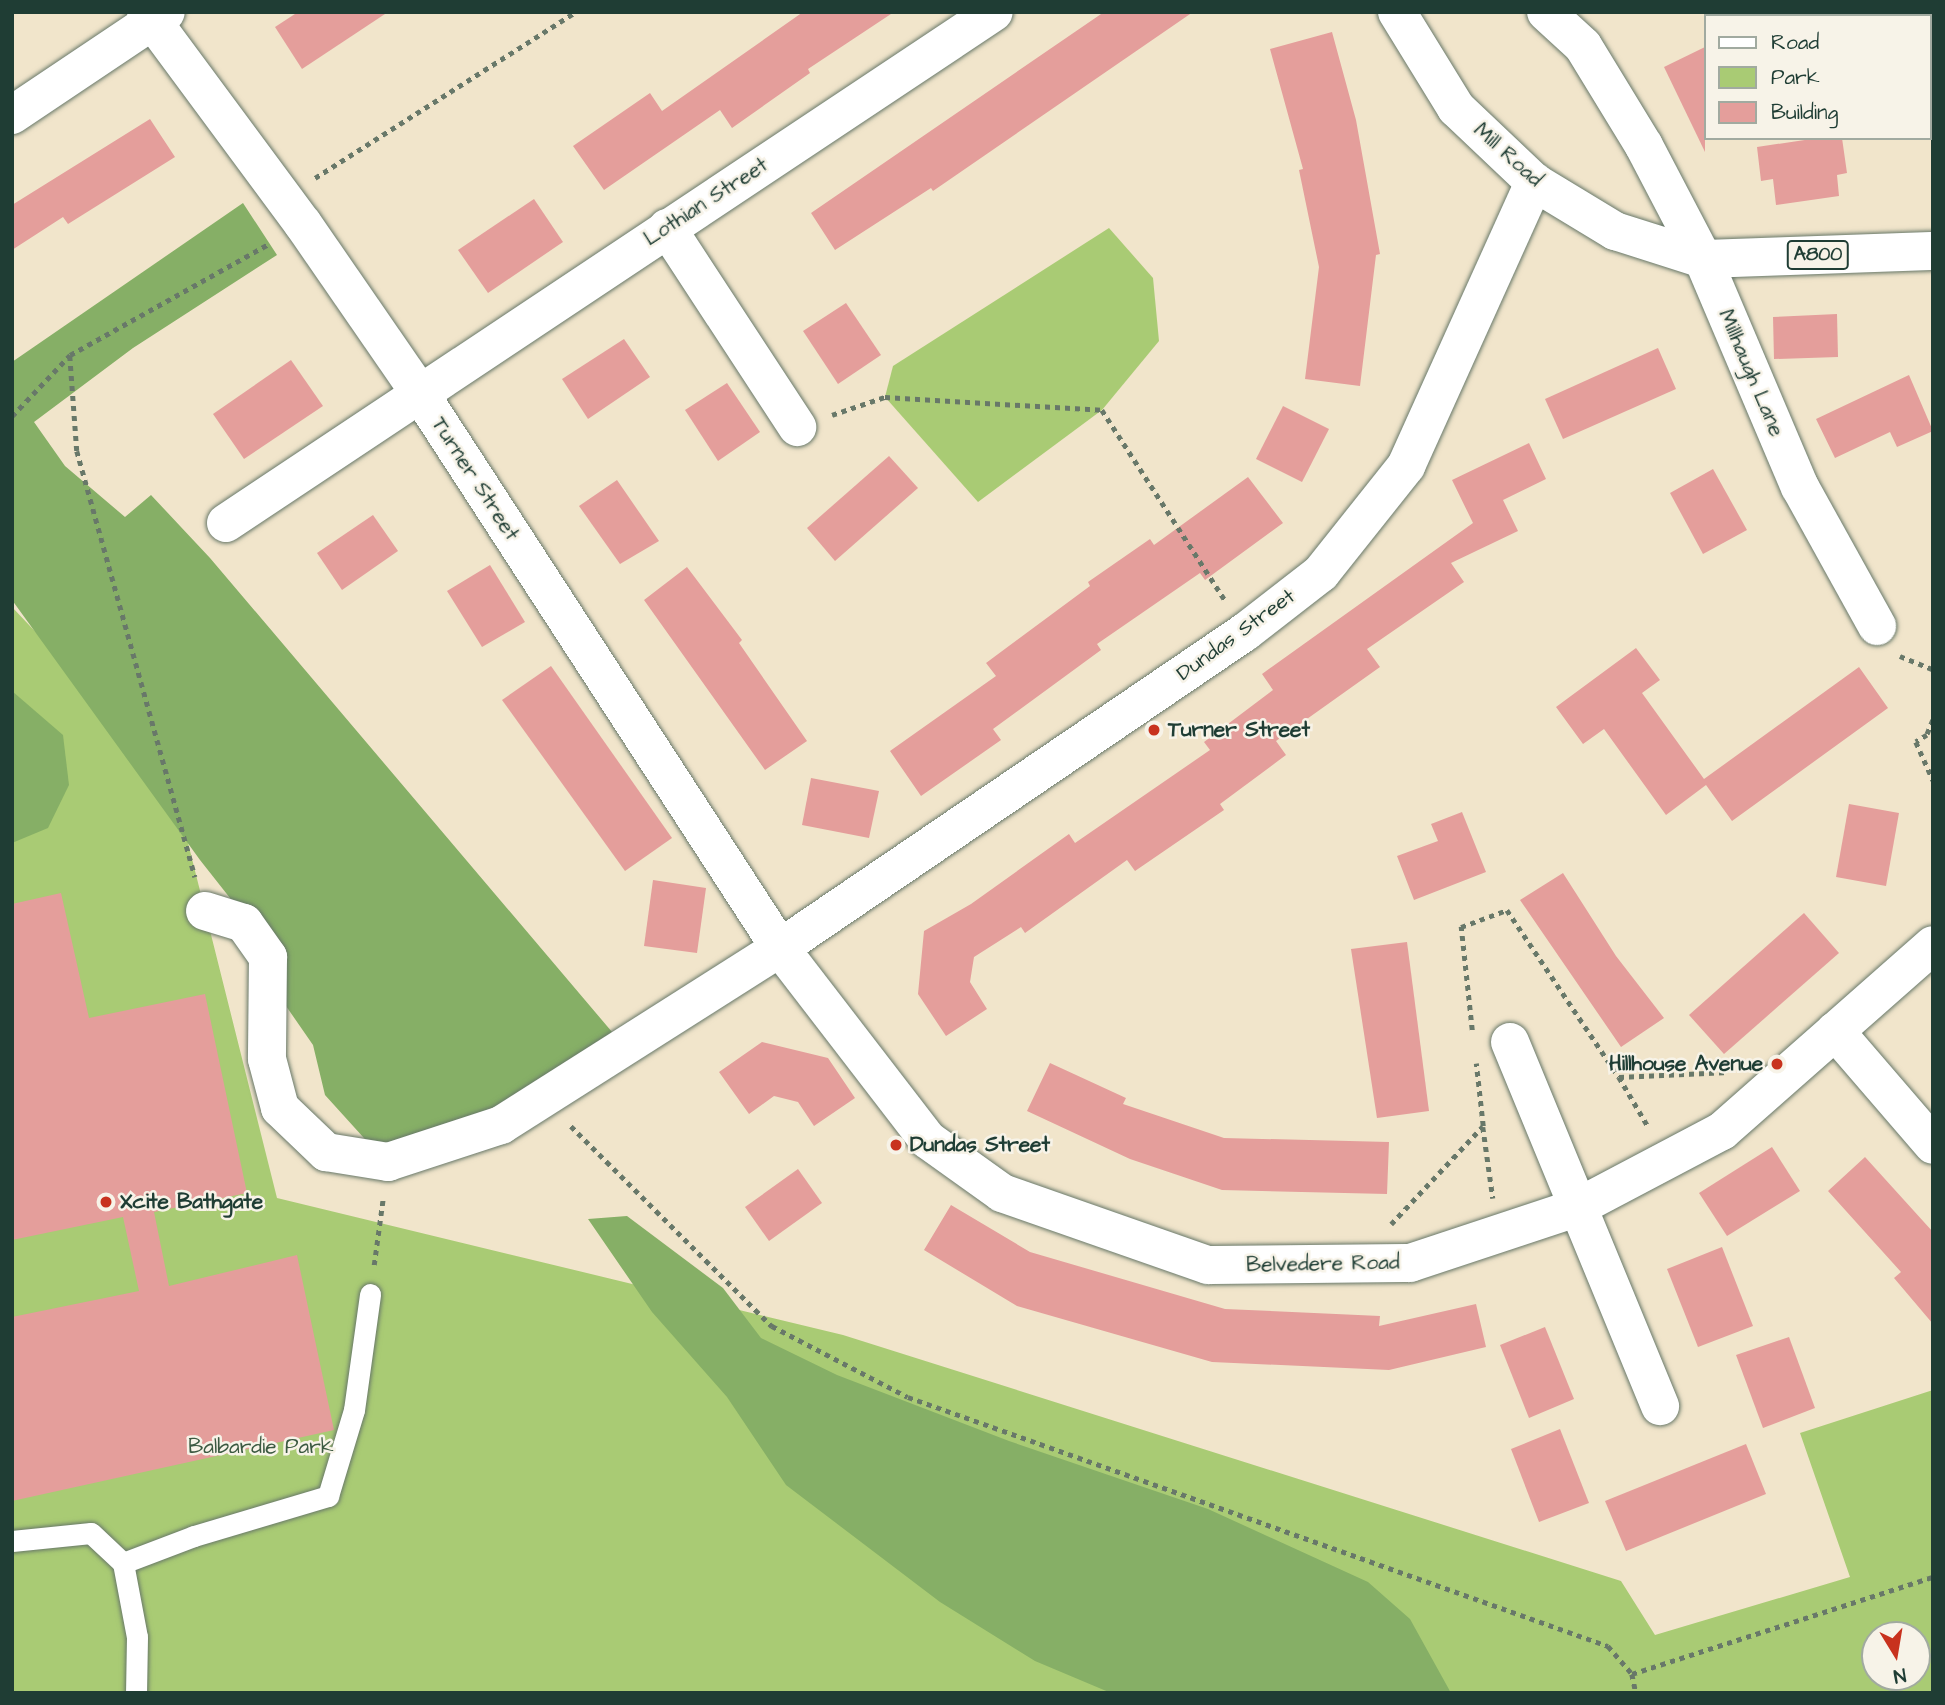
<!DOCTYPE html>
<style>
body{margin:0}
#map{position:relative;width:1945px;height:1705px;overflow:hidden;background:#f1e5cb;font-family:"Architects Daughter",sans-serif}
div>[style]{position:absolute}
[style*='--x']{left:calc(var(--x)*1px);top:calc(var(--y)*1px);width:calc(var(--w)*1px);rotate:calc(var(--a)*1deg)}
.green>*{inset:0;background:#a9cb74}
.forest>*{inset:0;background:#86af66}
.building>*{inset:0;background:#e49e9b}
.path>*{height:4.5px;margin-top:-2.25px;transform-origin:0;background:repeating-linear-gradient(90deg,#687869 0 5px,transparent 0 10px)}
.roads{filter:drop-shadow(0 0 2px #687869) drop-shadow(0 0 2px #687869)}
.service>*{height:21px;margin:-10.5px;padding:0 10.5px;transform-origin:10.5px;border-radius:10.5px;background:#fff}
.minor>*{height:38px;margin:-19px;padding:0 19px;transform-origin:19px;border-radius:19px;background:#fff}
.primary>*{height:38px;margin:-19px;padding:0 19px;transform-origin:19px;border-radius:19px;background:#fff}
.dots>*{width:19px;height:19px;translate:-50% -50%;box-sizing:border-box;border:4px solid #f7f3e8;border-radius:50%}
span{translate:-50% -50%;white-space:nowrap;text-align:center;line-height:1.15;-webkit-text-stroke:5px #f7f3e8;paint-order:stroke}
.shield-label span{padding:2px 5px;background:#f7f3e8;border:2px solid;border-radius:5px;-webkit-text-stroke-width:0}
.shield-label{font-size:19px;color:#1f3d34;font-weight:700}
.street-label{font-size:21px;color:#1f3d34}
.poi-label{font-size:21px;color:#1f3d34;font-weight:700}
.left{translate:0 -50%;text-align:left}
.right{translate:-100% -50%;text-align:right}
.park-label{font-size:21px;color:#3b5941}
.frame{position:absolute;inset:0;border:14px solid #1f3d34;pointer-events:none}
.legend{position:absolute;left:1704px;top:14px;width:228px;height:126px;box-sizing:border-box;background:#f7f3e8;border:2px solid #a1aaa0;margin:0;padding:9px 12px;list-style:none;font-size:21px;color:#1f3d34}
.legend li{display:flex;align-items:center;gap:14px;height:35px}
.legend b{width:35px;border:2px solid #a1aaa0}
.north{position:absolute;left:1861px;top:1621px;width:70px;height:70px;box-sizing:border-box;background:#f7f3e8;border:2px solid #a1aaa0;border-radius:50%;rotate:169deg;font-size:19px;font-weight:700;line-height:28px;text-align:center;color:#1f3d34}
.north::after{content:'';display:block;margin:auto;width:24px;height:32px;background:#c8321e;clip-path:polygon(50% 0,100% 100%,50% 72%,0 100%)}
</style>
<div id="map">
<div class="green">
<i style="clip-path:polygon(1109px 228px,1153px 278px,1159px 341px,1102px 410px,978px 502px,885px 397px,893px 366px)"></i>
<i style="clip-path:polygon(evenodd,12px 607px,171px 775px,277px 1198px,843px 1335px,1621px 1581px,1655px 1635px,1850px 1577px,1800px 1433px,1933px 1390px,1933px 1693px,12px 1693px,12px 607px,1875px 1635px,1917px 1635px,1917px 1677px,1875px 1677px,1875px 1635px)"></i>
</div>
<div class="forest">
<i style="clip-path:polygon(243px 203px,277px 255px,133px 348px,34px 422px,65px 466px,125px 517px,151px 495px,210px 558px,618px 1039px,532px 1097px,373px 1148px,325px 1095px,313px 1045px,286px 1006px,267px 945px,200px 860px,12px 600px,12px 362px)"></i>
<i style="clip-path:polygon(12px 691px,63px 735px,69px 785px,48px 828px,12px 843px)"></i>
<i style="clip-path:polygon(627px 1216px,723px 1288px,761px 1338px,837px 1375px,1009px 1441px,1208px 1509px,1368px 1582px,1410px 1619px,1451px 1693px,1111px 1693px,1035px 1661px,940px 1602px,786px 1485px,727px 1397px,652px 1312px,588px 1219px)"></i>
</div>
<div class="building">
<i style="clip-path:polygon(298px 12px,388px 12px,302px 69px,275px 27px)"></i>
<i style="clip-path:polygon(803px 12px,894px 12px,808px 69px,810px 73px,732px 128px,720px 110px,604px 190px,573px 146px,650px 93px,662px 111px)"></i>
<i style="clip-path:polygon(1104px 12px,1193px 12px,933px 191px,931px 188px,835px 250px,811px 213px)"></i>
<i style="clip-path:polygon(1332px 32px,1356px 120px,1380px 254px,1376px 255px,1360px 386px,1305px 379px,1319px 267px,1299px 170px,1303px 169px,1270px 49px)"></i>
<i style="clip-path:polygon(1705px 47px,1705px 152px,1664px 67px)"></i>
<i style="clip-path:polygon(150px 119px,175px 157px,68px 224px,63px 217px,12px 250px,12px 205px)"></i>
<i style="clip-path:polygon(1818px 138px,1842px 138px,1847px 173px,1837px 175px,1839px 196px,1776px 205px,1773px 179px,1761px 181px,1757px 147px)"></i>
<i style="clip-path:polygon(534px 199px,563px 242px,488px 293px,458px 250px)"></i>
<i style="clip-path:polygon(846px 303px,881px 355px,838px 384px,803px 331px)"></i>
<i style="clip-path:polygon(1837px 314px,1838px 357px,1774px 359px,1773px 317px)"></i>
<i style="clip-path:polygon(624px 339px,650px 377px,588px 419px,562px 379px)"></i>
<i style="clip-path:polygon(1658px 348px,1676px 389px,1563px 439px,1545px 399px)"></i>
<i style="clip-path:polygon(291px 360px,323px 406px,244px 459px,213px 414px)"></i>
<i style="clip-path:polygon(1909px 375px,1933px 431px,1897px 447px,1890px 432px,1835px 458px,1816px 419px)"></i>
<i style="clip-path:polygon(727px 383px,760px 432px,718px 461px,685px 410px)"></i>
<i style="clip-path:polygon(1283px 406px,1329px 429px,1302px 482px,1256px 459px)"></i>
<i style="clip-path:polygon(1529px 443px,1546px 479px,1503px 500px,1518px 531px,1451px 563px,1464px 582px,1367px 649px,1380px 667px,1276px 741px,1286px 755px,1220px 804px,1224px 810px,1135px 871px,1127px 860px,1025px 933px,1021px 927px,974px 957px,970px 982px,987px 1009px,946px 1036px,918px 994px,924px 931px,971px 904px,1069px 834px,1075px 843px,1210px 750px,1204px 742px,1273px 690px,1262px 674px,1473px 523px,1452px 480px)"></i>
<i style="clip-path:polygon(889px 456px,918px 488px,835px 561px,807px 528px)"></i>
<i style="clip-path:polygon(1713px 469px,1747px 530px,1703px 554px,1670px 493px)"></i>
<i style="clip-path:polygon(1248px 477px,1283px 523px,1205px 580px,1200px 573px,1097px 644px,1101px 650px,993px 729px,1001px 740px,921px 796px,890px 751px,996px 676px,986px 663px,1090px 586px,1088px 582px,1150px 539px,1154px 545px)"></i>
<i style="clip-path:polygon(617px 480px,659px 541px,620px 564px,579px 506px)"></i>
<i style="clip-path:polygon(373px 515px,398px 551px,342px 590px,317px 553px)"></i>
<i style="clip-path:polygon(490px 565px,525px 622px,482px 647px,447px 591px)"></i>
<i style="clip-path:polygon(687px 567px,742px 640px,739px 643px,807px 741px,765px 770px,644px 600px)"></i>
<i style="clip-path:polygon(1636px 648px,1660px 680px,1642px 693px,1704px 779px,1859px 667px,1888px 708px,1732px 821px,1706px 785px,1666px 815px,1604px 729px,1583px 744px,1556px 707px)"></i>
<i style="clip-path:polygon(551px 666px,672px 838px,625px 871px,502px 700px)"></i>
<i style="clip-path:polygon(811px 778px,879px 791px,869px 838px,802px 825px)"></i>
<i style="clip-path:polygon(1849px 804px,1899px 813px,1886px 886px,1836px 877px)"></i>
<i style="clip-path:polygon(1462px 812px,1486px 872px,1414px 900px,1397px 856px,1438px 841px,1431px 824px)"></i>
<i style="clip-path:polygon(1563px 873px,1616px 956px,1664px 1018px,1621px 1047px,1520px 900px)"></i>
<i style="clip-path:polygon(653px 880px,706px 888px,697px 953px,644px 946px)"></i>
<i style="clip-path:polygon(61px 893px,89px 1018px,205px 994px,247px 1193px,154px 1212px,169px 1286px,297px 1255px,334px 1430px,12px 1501px,12px 1317px,139px 1291px,123px 1217px,12px 1240px,12px 904px)"></i>
<i style="clip-path:polygon(1804px 913px,1839px 953px,1724px 1054px,1689px 1015px)"></i>
<i style="clip-path:polygon(1407px 942px,1429px 1111px,1377px 1118px,1351px 949px)"></i>
<i style="clip-path:polygon(762px 1042px,828px 1058px,855px 1098px,814px 1126px,798px 1102px,774px 1096px,749px 1114px,719px 1072px)"></i>
<i style="clip-path:polygon(1050px 1063px,1126px 1098px,1123px 1104px,1224px 1138px,1389px 1142px,1387px 1194px,1222px 1190px,1130px 1159px,1027px 1111px)"></i>
<i style="clip-path:polygon(1772px 1147px,1800px 1191px,1727px 1236px,1699px 1193px)"></i>
<i style="clip-path:polygon(1865px 1157px,1933px 1232px,1933px 1324px,1894px 1278px,1901px 1272px,1828px 1191px)"></i>
<i style="clip-path:polygon(798px 1169px,822px 1203px,769px 1241px,745px 1207px)"></i>
<i style="clip-path:polygon(951px 1205px,1030px 1252px,1225px 1309px,1380px 1316px,1379px 1326px,1476px 1304px,1486px 1347px,1389px 1370px,1212px 1362px,1017px 1306px,924px 1250px)"></i>
<i style="clip-path:polygon(1722px 1247px,1753px 1326px,1698px 1347px,1667px 1269px)"></i>
<i style="clip-path:polygon(1545px 1327px,1574px 1399px,1529px 1418px,1500px 1345px)"></i>
<i style="clip-path:polygon(1789px 1337px,1815px 1408px,1763px 1428px,1736px 1355px)"></i>
<i style="clip-path:polygon(1560px 1429px,1589px 1503px,1539px 1522px,1511px 1449px)"></i>
<i style="clip-path:polygon(1746px 1444px,1766px 1494px,1626px 1551px,1605px 1501px)"></i>
</div>
<div class="path">
<i style="--x:315;--y:178;--w:309;--a:-32.5"></i>
<i style="--x:70;--y:356;--w:95;--a:85.8"></i>
<i style="--x:77;--y:451;--w:442;--a:74.5"></i>
<i style="--x:832;--y:415;--w:56;--a:-18.8"></i>
<i style="--x:885;--y:397;--w:217;--a:3.4"></i>
<i style="--x:1102;--y:410;--w:229;--a:57.1"></i>
<i style="--x:12;--y:416;--w:84;--a:-46.4"></i>
<i style="--x:70;--y:355;--w:229;--a:-29.2"></i>
<i style="--x:1900;--y:656;--w:35;--a:22"></i>
<i style="--x:1933;--y:720;--w:16;--a:112"></i>
<i style="--x:1927;--y:735;--w:13;--a:148"></i>
<i style="--x:1916;--y:742;--w:42;--a:65.9"></i>
<i style="--x:1472;--y:1030;--w:104;--a:-96.1"></i>
<i style="--x:1461;--y:927;--w:49;--a:-20.3"></i>
<i style="--x:1507;--y:910;--w:201;--a:56.2"></i>
<i style="--x:1619;--y:1077;--w:110;--a:-2.6"></i>
<i style="--x:1619;--y:1077;--w:59;--a:59.5"></i>
<i style="--x:571;--y:1126;--w:284;--a:44.9"></i>
<i style="--x:772;--y:1326;--w:153;--a:27.6"></i>
<i style="--x:908;--y:1397;--w:743;--a:19.58"></i>
<i style="--x:1608;--y:1646;--w:37;--a:49"></i>
<i style="--x:1632;--y:1674;--w:19;--a:78"></i>
<i style="--x:1483;--y:1127;--w:72;--a:82"></i>
<i style="--x:1391;--y:1224;--w:134;--a:-46.8"></i>
<i style="--x:1483;--y:1126;--w:63;--a:-96.3"></i>
<i style="--x:374;--y:1265;--w:68;--a:-82.3"></i>
<i style="--x:1632;--y:1674;--w:316;--a:-17.9"></i>
</div>
<div class="roads">
<div class="service">
<i style="--x:12;--y:1541;--w:79;--a:-5.8"></i>
<i style="--x:91;--y:1533;--w:44;--a:43.2"></i>
<i style="--x:123;--y:1563;--w:75;--a:79.3"></i>
<i style="--x:137;--y:1637;--w:56;--a:91"></i>
<i style="--x:123;--y:1563;--w:76;--a:-20.8"></i>
<i style="--x:194;--y:1536;--w:140;--a:-16.6"></i>
<i style="--x:328;--y:1496;--w:90;--a:-73.2"></i>
<i style="--x:354;--y:1410;--w:117;--a:-82.1"></i>
</div>
<div class="minor">
<i style="--x:146;--y:12;--w:264;--a:53.5"></i>
<i style="--x:303;--y:224;--w:204;--a:55.4"></i>
<i style="--x:419;--y:392;--w:663;--a:57.01"></i>
<i style="--x:780;--y:948;--w:242;--a:52.4"></i>
<i style="--x:928;--y:1140;--w:91;--a:35.6"></i>
<i style="--x:1002;--y:1193;--w:218;--a:19.3"></i>
<i style="--x:1208;--y:1265;--w:202;--a:-0.6"></i>
<i style="--x:1410;--y:1263;--w:175;--a:-18.3"></i>
<i style="--x:1576;--y:1208;--w:165;--a:-27.8"></i>
<i style="--x:1722;--y:1131;--w:281;--a:-41.4"></i>
<i style="--x:1546;--y:12;--w:50;--a:42.6"></i>
<i style="--x:1583;--y:46;--w:117;--a:58.6"></i>
<i style="--x:1644;--y:146;--w:127;--a:62.4"></i>
<i style="--x:1703;--y:259;--w:248;--a:67"></i>
<i style="--x:1800;--y:487;--w:159;--a:61"></i>
<i style="--x:12;--y:115;--w:185;--a:-33.8"></i>
<i style="--x:667;--y:228;--w:238;--a:56.8"></i>
<i style="--x:226;--y:523;--w:922;--a:-33.64"></i>
<i style="--x:205;--y:911;--w:41;--a:17.1"></i>
<i style="--x:244;--y:923;--w:42;--a:54.8"></i>
<i style="--x:268;--y:957;--w:102;--a:90.6"></i>
<i style="--x:267;--y:1059;--w:51;--a:75.1"></i>
<i style="--x:280;--y:1108;--w:64;--a:43.7"></i>
<i style="--x:326;--y:1152;--w:63;--a:9.2"></i>
<i style="--x:388;--y:1162;--w:119;--a:-18.1"></i>
<i style="--x:501;--y:1125;--w:330;--a:-32.4"></i>
<i style="--x:780;--y:948;--w:562;--a:-34.2"></i>
<i style="--x:1245;--y:632;--w:96;--a:-37.8"></i>
<i style="--x:1321;--y:573;--w:137;--a:-51.5"></i>
<i style="--x:1406;--y:466;--w:312;--a:-65.7"></i>
<i style="--x:1835;--y:1031;--w:150;--a:49.3"></i>
<i style="--x:1510;--y:1042;--w:394;--a:67.6"></i>
</div>
<div class="primary">
<i style="--x:1397;--y:12;--w:113;--a:58.4"></i>
<i style="--x:1456;--y:108;--w:108;--a:43.5"></i>
<i style="--x:1534;--y:182;--w:95;--a:31.2"></i>
<i style="--x:1615;--y:231;--w:92;--a:17.7"></i>
<i style="--x:1703;--y:259;--w:230;--a:-2"></i>
</div>
</div>
<div class="dots">
<i style="left:1154px;top:730px;background:#c8321e"></i>
<i style="left:1777px;top:1064px;background:#c8321e"></i>
<i style="left:896px;top:1145px;background:#c8321e"></i>
<i style="left:106px;top:1202px;background:#c8321e"></i>
</div>
<div class="shield-label">
<span style="left:1818px;top:255px">A800</span>
</div>
<div class="street-label">
<span style="left:1508px;top:155px;rotate:42deg">Mill Road</span>
<span style="left:706px;top:202px;rotate:-33deg">Lothian Street</span>
<span style="left:1751px;top:373px;rotate:67deg">Millhaugh Lane</span>
<span style="left:475px;top:479px;rotate:57deg">Turner Street</span>
<span style="left:1236px;top:635px;rotate:-36deg">Dundas Street</span>
<span style="left:1323px;top:1264px;rotate:-1deg">Belvedere Road</span>
</div>
<div class="poi-label">
<span class="left" style="left:1168px;top:730px">Turner Street</span>
<span class="right" style="left:1763px;top:1064px">Hillhouse Avenue</span>
<span class="left" style="left:910px;top:1145px">Dundas Street</span>
<span class="left" style="left:120px;top:1202px">Xcite Bathgate</span>
</div>
<div class="park-label">
<span style="left:261px;top:1447px">Balbardie Park</span>
</div>
<div class="frame"></div>
<ul class="legend">
<li><b style="height:9px;background:#fff"></b>Road</li>
<li><b style="height:19px;background:#a9cb74"></b>Park</li>
<li><b style="height:19px;background:#e49e9b"></b>Building</li>
</ul>
<div class="north">N</div>
</div>
